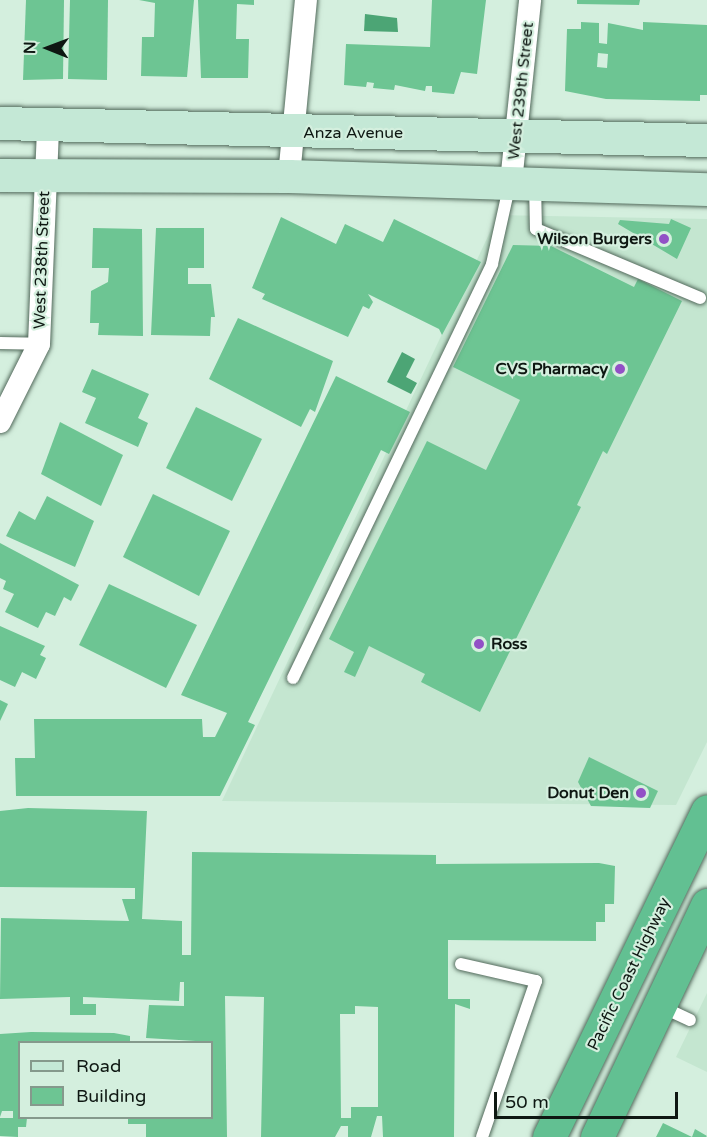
<!DOCTYPE html>
<style>
body{margin:0}
#map{position:relative;width:707px;height:1137px;overflow:hidden;background:#d4efde;font-family:"Varela Round",sans-serif}
div>[style]{position:absolute}
[style*='--x']{left:calc(var(--x)*1px);top:calc(var(--y)*1px);width:calc(var(--w)*1px);rotate:calc(var(--a)*1deg)}
.built>*{inset:0;background:#c4e6d0}
.water>*{inset:0;background:#4ca575}
.building>*{inset:0;background:#6dc593}
.roads{filter:drop-shadow(0 0 2px #536a5c) drop-shadow(0 0 2px #536a5c)}
.service>*{height:12px;margin:-6px;padding:0 6px;transform-origin:6px;border-radius:6px;background:#fff}
.minor>*{height:22px;margin:-11px;padding:0 11px;transform-origin:11px;border-radius:11px;background:#fff}
.secondary>*{height:33px;margin:-16.5px;padding:0 16.5px;transform-origin:16.5px;border-radius:16.5px;background:#c4e8d6}
.trunk>*{height:33px;margin:-16.5px;padding:0 16.5px;transform-origin:16.5px;border-radius:16.5px;background:#62c092}
.dots>*{width:16px;height:16px;translate:-50% -50%;box-sizing:border-box;border:3px solid #d4efde;border-radius:50%}
span{translate:-50% -50%;white-space:nowrap;text-align:center;line-height:1.15;-webkit-text-stroke:4.5px #d4efde;paint-order:stroke}
.street-label{font-size:16px;color:#0e1712}
.poi-label{font-size:16px;color:#0e1712;font-weight:700}
.right{translate:-100% -50%;text-align:right}
.left{translate:0 -50%;text-align:left}
.legend{position:absolute;left:18px;top:1041px;width:195px;height:78px;box-sizing:border-box;background:#d4efde;border:2px solid #85998c;margin:0;padding:8px 10px;list-style:none;font-size:18px;color:#0e1712}
.legend li{display:flex;align-items:center;gap:12px;height:30px}
.legend b{width:30px;border:2px solid #85998c}
.north{position:absolute;left:18px;top:18px;width:60px;height:60px;-webkit-text-stroke:4px #d4efde;paint-order:stroke;rotate:271deg;font-size:16px;font-weight:700;line-height:24px;text-align:center;color:#0e1712}
.north::after{content:'';display:block;margin:auto;width:21px;height:27px;background:#0e1712;clip-path:polygon(50% 0,100% 100%,50% 72%,0 100%)}
.scale{position:absolute;left:494px;top:1092px;width:184px;height:27px;box-sizing:border-box;border:3px solid #0e1712;border-top:0;padding-left:8px;font-size:18px;line-height:21px;white-space:nowrap;color:#0e1712;-webkit-text-stroke:4px #d4efde;paint-order:stroke}
</style>
<div id="map">
<div class="built">
<i style="clip-path:polygon(498px 215px,707px 219px,707px 742px,676px 805px,222px 801px)"></i>
<i style="clip-path:polygon(707px 993px,707px 1072px,676px 1057px)"></i>
</div>
<div class="water">
<i style="clip-path:polygon(365px 14px,397px 18px,398px 32px,364px 31px)"></i>
<i style="clip-path:polygon(402px 352px,415px 359px,406px 377px,417px 383px,411px 394px,387px 382px)"></i>
</div>
<div class="building">
<i style="clip-path:polygon(26px 0,64px 0,63px 79px,23px 80px)"></i>
<i style="clip-path:polygon(70px 0,108px 0,107px 80px,68px 79px)"></i>
<i style="clip-path:polygon(139px 0,194px 0,187px 77px,141px 76px,142px 37px,154px 37px,155px 3px)"></i>
<i style="clip-path:polygon(198px 0,254px 0,254px 5px,237px 4px,236px 39px,249px 39px,248px 78px,201px 78px)"></i>
<i style="clip-path:polygon(432px 0,486px 0,477px 74px,461px 72px,454px 94px,432px 92px,432px 86px,426px 86px,425px 91px,395px 85px,394px 90px,373px 88px,374px 83px,367px 82px,366px 87px,344px 85px,346px 44px,430px 47px)"></i>
<i style="clip-path:polygon(577px 0,640px 0,639px 5px,577px 4px)"></i>
<i style="clip-path:polygon(evenodd,581px 22px,599px 23px,599px 43px,607px 44px,608px 23px,643px 30px,643px 22px,707px 25px,707px 95px,700px 95px,700px 101px,606px 99px,565px 91px,567px 29px,581px 29px,581px 22px,598px 53px,608px 54px,607px 68px,597px 67px,598px 53px)"></i>
<i style="clip-path:polygon(281px 217px,336px 244px,345px 224px,383px 242px,394px 219px,481px 262px,442px 335px,439px 329px,368px 294px,373px 302px,369px 309px,363px 306px,348px 337px,262px 299px,265px 294px,252px 288px)"></i>
<i style="clip-path:polygon(671px 219px,691px 228px,677px 259px,618px 224px,620px 220px,669px 224px)"></i>
<i style="clip-path:polygon(93px 228px,142px 229px,143px 336px,98px 335px,99px 323px,90px 323px,91px 291px,108px 282px,109px 268px,92px 268px)"></i>
<i style="clip-path:polygon(156px 228px,204px 228px,204px 268px,188px 268px,188px 284px,211px 284px,215px 317px,211px 317px,210px 336px,151px 335px)"></i>
<i style="clip-path:polygon(513px 245px,551px 246px,634px 287px,638px 279px,682px 301px,607px 454px,603px 451px,577px 505px,581px 507px,480px 712px,421px 682px,425px 674px,369px 646px,355px 677px,344px 672px,354px 652px,329px 639px,427px 441px,486px 470px,520px 400px,453px 367px)"></i>
<i style="clip-path:polygon(238px 318px,333px 361px,315px 412px,310px 409px,301px 427px,209px 379px)"></i>
<i style="clip-path:polygon(92px 369px,149px 394px,138px 418px,148px 423px,138px 447px,85px 423px,96px 398px,82px 392px)"></i>
<i style="clip-path:polygon(336px 376px,410px 412px,389px 454px,381px 450px,248px 722px,255px 725px,220px 796px,16px 796px,15px 758px,35px 758px,34px 719px,202px 719px,203px 737px,215px 737px,227px 713px,181px 695px)"></i>
<i style="clip-path:polygon(196px 407px,262px 439px,232px 501px,166px 468px)"></i>
<i style="clip-path:polygon(60px 422px,123px 455px,101px 506px,41px 474px)"></i>
<i style="clip-path:polygon(153px 494px,230px 531px,199px 596px,123px 557px)"></i>
<i style="clip-path:polygon(47px 496px,94px 521px,75px 567px,6px 536px,19px 511px,35px 520px)"></i>
<i style="clip-path:polygon(0 543px,79px 585px,71px 601px,64px 597px,55px 616px,46px 612px,38px 628px,5px 612px,14px 594px,3px 589px,6px 581px,0 578px)"></i>
<i style="clip-path:polygon(109px 584px,197px 625px,166px 688px,79px 645px)"></i>
<i style="clip-path:polygon(0 626px,45px 646px,40px 655px,46px 658px,36px 679px,22px 672px,15px 687px,0 680px)"></i>
<i style="clip-path:polygon(0 700px,8px 704px,0 721px)"></i>
<i style="clip-path:polygon(589px 757px,658px 791px,650px 808px,591px 806px,578px 782px)"></i>
<i style="clip-path:polygon(evenodd,28px 808px,147px 811px,142px 919px,182px 921px,182px 955px,191px 955px,192px 852px,436px 855px,436px 864px,599px 863px,615px 866px,614px 904px,605px 904px,605px 922px,596px 922px,596px 941px,448px 940px,448px 999px,470px 999px,470px 1009px,455px 1004px,454px 1137px,383px 1137px,382px 1116px,377px 1116px,371px 1137px,348px 1137px,348px 1126px,341px 1126px,335px 1137px,261px 1137px,264px 997px,225px 996px,227px 1137px,146px 1137px,146px 1124px,128px 1124px,128px 1118px,212px 1118px,212px 1042px,146px 1038px,149px 1005px,184px 1006px,184px 982px,180px 982px,179px 1001px,83px 997px,83px 1004px,96px 1004px,96px 1015px,70px 1015px,70px 997px,0 999px,1px 918px,129px 921px,122px 899px,135px 899px,135px 888px,0 887px,0 811px,28px 808px,355px 1006px,378px 1007px,378px 1107px,351px 1107px,351px 1118px,341px 1118px,340px 1014px,355px 1014px,355px 1006px)"></i>
<i style="clip-path:polygon(31px 1032px,114px 1033px,130px 1036px,130px 1042px,20px 1042px,20px 1118px,27px 1118px,26px 1127px,18px 1127px,18px 1137px,0 1136px,0 1118px,13px 1118px,13px 1111px,2px 1111px,0 1117px,0 1034px)"></i>
<i style="clip-path:polygon(663px 1123px,692px 1137px,695px 1129px,707px 1136px,706px 1137px,656px 1137px)"></i>
</div>
<div class="roads">
<div class="service">
<i style="--x:535;--y:183;--w:46;--a:88.8"></i>
<i style="--x:536;--y:229;--w:178;--a:22.8"></i>
<i style="--x:0;--y:343;--w:39;--a:1"></i>
<i style="--x:293;--y:678;--w:459;--a:-64.3"></i>
<i style="--x:492;--y:264;--w:83;--a:-77.5"></i>
<i style="--x:461;--y:964;--w:77;--a:12.8"></i>
<i style="--x:536;--y:981;--w:165;--a:109.1"></i>
<i style="--x:660;--y:1006;--w:33;--a:25"></i>
</div>
<div class="minor">
<i style="--x:289;--y:176;--w:177;--a:-84.5"></i>
<i style="--x:511;--y:182;--w:183;--a:-84"></i>
<i style="--x:0;--y:422;--w:87;--a:-63.4"></i>
<i style="--x:39;--y:344;--w:219;--a:-87.6"></i>
</div>
<div class="secondary">
<i style="--x:0;--y:123;--w:707;--a:1.38"></i>
<i style="--x:0;--y:175;--w:289;--a:0.2"></i>
<i style="--x:289;--y:176;--w:418;--a:1.8"></i>
</div>
<div class="trunk">
<i style="--x:549;--y:1137;--w:362;--a:-64.1"></i>
<i style="--x:597;--y:1137;--w:257;--a:-64.6"></i>
</div>
</div>
<div class="dots">
<i style="left:664px;top:239px;background:#9251c6"></i>
<i style="left:620px;top:369px;background:#9251c6"></i>
<i style="left:479px;top:644px;background:#9251c6"></i>
<i style="left:641px;top:793px;background:#9251c6"></i>
</div>
<div class="street-label">
<span style="left:521px;top:91px;rotate:-84deg">West 239th Street</span>
<span style="left:353px;top:133px">Anza Avenue</span>
<span style="left:42px;top:260px;rotate:-88deg">West 238th Street</span>
<span style="left:629px;top:974px;rotate:-64deg">Pacific Coast Highway</span>
</div>
<div class="poi-label">
<span class="right" style="left:652px;top:239px">Wilson Burgers</span>
<span class="right" style="left:608px;top:369px">CVS Pharmacy</span>
<span class="left" style="left:491px;top:644px">Ross</span>
<span class="right" style="left:629px;top:793px">Donut Den</span>
</div>
<ul class="legend">
<li><b style="height:8px;background:#c4e8d6"></b>Road</li>
<li><b style="height:16px;background:#6dc593"></b>Building</li>
</ul>
<div class="north">N</div>
<div class="scale">50 m</div>
</div>
